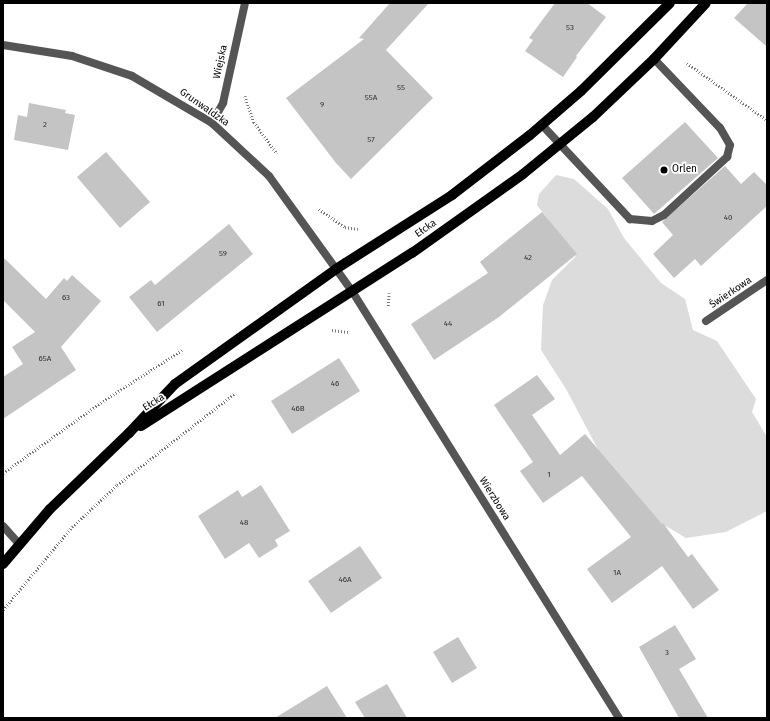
<!DOCTYPE html>
<meta charset="utf-8">
<style>
body{margin:0}
#map{position:relative;width:770px;height:721px;overflow:hidden;background:#fff;font-family:"Fira Sans",sans-serif}
div>[style]{position:absolute}
[style*='--x']{left:calc(var(--x)*1px);top:calc(var(--y)*1px);width:calc(var(--w)*1px);rotate:calc(var(--a)*1deg)}
.green>*{inset:0;background:#dcdcdc}
.building>*{inset:0;background:#c4c4c4}
.path>*{height:2.5px;margin-top:-1.25px;transform-origin:0;background:repeating-linear-gradient(90deg,#777 0 1px,transparent 0 3px)}
.service>*{height:8px;margin:-4px;padding:0 4px;transform-origin:4px;border-radius:4px;background:#555}
.minor>*{height:8px;margin:-4px;padding:0 4px;transform-origin:4px;border-radius:4px;background:#555}
.primary>*{height:10px;margin:-5px;padding:0 5px;transform-origin:5px;border-radius:5px;background:#000}
.dots>*{width:11px;height:11px;translate:-50% -50%;box-sizing:border-box;border:2px solid #fff;border-radius:50%}
span{translate:-50% -50%;white-space:nowrap;text-align:center;line-height:1.15;-webkit-text-stroke:3.5px #fff;paint-order:stroke}
.number-label{font-size:8px;color:#313131}
.number-label span{-webkit-text-stroke-width:0}
.street-label{font-size:10px;color:#000}
.poi-label{font-size:10px;color:#000}
.left{translate:0 -50%;text-align:left}
.frame{position:absolute;inset:0;border:4px solid #000;pointer-events:none}
</style>
<div id="map">
<div class="green">
<i style="clip-path:polygon(556px 175px,574px 179px,608px 209px,624px 238px,661px 283px,685px 299px,693px 330px,717px 341px,756px 399px,752px 412px,767px 437px,767px 511px,726px 532px,686px 538px,644px 513px,601px 455px,566px 389px,541px 350px,543px 305px,552px 280px,576px 256px,537px 205px,539px 194px)"></i>
</div>
<div class="building">
<i style="clip-path:polygon(390px 3px,429px 3px,386px 50px,433px 98px,351px 179px,336px 163px,286px 98px,364px 39px,359px 38px)"></i>
<i style="clip-path:polygon(555px 3px,587px 3px,606px 17px,576px 56px,577px 57px,563px 77px,525px 51px,533px 40px,529px 38px)"></i>
<i style="clip-path:polygon(748px 3px,767px 3px,767px 47px,734px 18px)"></i>
<i style="clip-path:polygon(29px 103px,66px 110px,65px 113px,75px 115px,68px 150px,14px 140px,18px 115px,27px 117px)"></i>
<i style="clip-path:polygon(685px 122px,718px 158px,654px 214px,622px 178px)"></i>
<i style="clip-path:polygon(106px 152px,150px 202px,120px 228px,77px 177px)"></i>
<i style="clip-path:polygon(725px 166px,741px 184px,754px 172px,767px 185px,767px 206px,701px 266px,695px 259px,674px 278px,653px 254px,673px 235px,662px 222px)"></i>
<i style="clip-path:polygon(542px 212px,577px 254px,499px 317px,434px 360px,411px 324px,488px 273px,480px 262px)"></i>
<i style="clip-path:polygon(229px 224px,253px 254px,157px 332px,129px 297px,151px 280px,155px 285px)"></i>
<i style="clip-path:polygon(3px 257px,46px 299px,64px 278px,67px 281px,72px 275px,101px 301px,61px 347px,76px 370px,3px 419px,3px 377px,23px 364px,12px 347px,35px 332px,3px 300px)"></i>
<i style="clip-path:polygon(339px 358px,360px 391px,292px 434px,271px 401px)"></i>
<i style="clip-path:polygon(537px 375px,555px 399px,532px 415px,560px 455px,585px 434px,662px 524px,663px 523px,688px 557px,692px 554px,719px 590px,693px 609px,662px 566px,612px 603px,587px 569px,631px 537px,582px 476px,543px 503px,520px 471px,533px 462px,494px 405px)"></i>
<i style="clip-path:polygon(261px 485px,290px 531px,275px 540px,278px 546px,259px 558px,249px 543px,225px 559px,198px 516px,238px 490px,242px 497px)"></i>
<i style="clip-path:polygon(360px 546px,382px 578px,331px 613px,308px 581px)"></i>
<i style="clip-path:polygon(675px 625px,696px 659px,679px 669px,708px 718px,679px 718px,639px 647px)"></i>
<i style="clip-path:polygon(458px 637px,477px 668px,452px 683px,433px 652px)"></i>
<i style="clip-path:polygon(387px 684px,407px 718px,365px 718px,355px 702px)"></i>
<i style="clip-path:polygon(327px 686px,347px 718px,275px 718px)"></i>
</div>
<div class="path">
<i style="--x:687;--y:63;--w:98;--a:35.5"></i>
<i style="--x:245;--y:96;--w:28;--a:71"></i>
<i style="--x:254;--y:122;--w:39;--a:54"></i>
<i style="--x:319;--y:209;--w:32;--a:35"></i>
<i style="--x:345;--y:227;--w:13;--a:9"></i>
<i style="--x:388;--y:306;--w:13;--a:-86"></i>
<i style="--x:332;--y:330;--w:16;--a:7"></i>
<i style="--x:3;--y:473;--w:123;--a:-35.8"></i>
<i style="--x:103;--y:401;--w:94;--a:-32.8"></i>
<i style="--x:3;--y:610;--w:108;--a:-50.3"></i>
<i style="--x:72;--y:527;--w:62;--a:-43"></i>
<i style="--x:117;--y:485;--w:150;--a:-37.9"></i>
</div>
<div class="service">
<i style="--x:542;--y:125;--w:129;--a:46.9"></i>
<i style="--x:630;--y:219;--w:22;--a:5"></i>
<i style="--x:652;--y:221;--w:13;--a:-27"></i>
<i style="--x:664;--y:215;--w:86;--a:-42.6"></i>
<i style="--x:727;--y:157;--w:12;--a:-76"></i>
<i style="--x:730;--y:145;--w:20;--a:-120"></i>
<i style="--x:720;--y:128;--w:95;--a:-133.7"></i>
</div>
<div class="minor">
<i style="--x:3;--y:45;--w:70;--a:9.1"></i>
<i style="--x:72;--y:56;--w:63;--a:18.4"></i>
<i style="--x:132;--y:76;--w:93;--a:30.4"></i>
<i style="--x:212;--y:123;--w:78;--a:42.9"></i>
<i style="--x:269;--y:176;--w:142;--a:54.2"></i>
<i style="--x:352;--y:291;--w:504;--a:57.98"></i>
<i style="--x:212;--y:123;--w:23;--a:-61"></i>
<i style="--x:223;--y:103;--w:102;--a:-77.6"></i>
<i style="--x:706;--y:321;--w:73;--a:-33.9"></i>
<i style="--x:3;--y:526;--w:24;--a:48"></i>
</div>
<div class="primary">
<i style="--x:141;--y:426;--w:322;--a:-32.6"></i>
<i style="--x:412;--y:253;--w:136;--a:-35.4"></i>
<i style="--x:523;--y:174;--w:90;--a:-39.2"></i>
<i style="--x:593;--y:117;--w:84;--a:-43.6"></i>
<i style="--x:654;--y:59;--w:76;--a:-47.1"></i>
<i style="--x:3;--y:564;--w:72;--a:-49.5"></i>
<i style="--x:50;--y:509;--w:110;--a:-43.9"></i>
<i style="--x:129;--y:433;--w:67;--a:-46.8"></i>
<i style="--x:175;--y:384;--w:198;--a:-35.5"></i>
<i style="--x:336;--y:269;--w:138;--a:-32.5"></i>
<i style="--x:452;--y:195;--w:98;--a:-37.6"></i>
<i style="--x:530;--y:135;--w:67;--a:-40.8"></i>
<i style="--x:581;--y:91;--w:125;--a:-44.7"></i>
</div>
<div class="dots">
<i style="left:664px;top:170px;background:#000"></i>
</div>
<div class="number-label">
<span style="left:570px;top:28px">53</span>
<span style="left:401px;top:88px">55</span>
<span style="left:371px;top:98px">55A</span>
<span style="left:322px;top:105px">9</span>
<span style="left:45px;top:125px">2</span>
<span style="left:371px;top:140px">57</span>
<span style="left:728px;top:218px">40</span>
<span style="left:223px;top:254px">59</span>
<span style="left:528px;top:258px">42</span>
<span style="left:66px;top:298px">63</span>
<span style="left:161px;top:304px">61</span>
<span style="left:448px;top:324px">44</span>
<span style="left:45px;top:359px">65A</span>
<span style="left:335px;top:384px">46</span>
<span style="left:298px;top:409px">46B</span>
<span style="left:549px;top:475px">1</span>
<span style="left:244px;top:523px">48</span>
<span style="left:617px;top:573px">1A</span>
<span style="left:345px;top:580px">46A</span>
<span style="left:667px;top:653px">3</span>
</div>
<div class="street-label">
<span style="left:221px;top:62px;rotate:-78deg">Wiejska</span>
<span style="left:204px;top:108px;rotate:35deg">Grunwaldzka</span>
<span style="left:426px;top:229px;rotate:-35deg">Ełcka</span>
<span style="left:731px;top:293px;rotate:-34deg">Świerkowa</span>
<span style="left:154px;top:403px;rotate:-32deg">Ełcka</span>
<span style="left:494px;top:499px;rotate:58deg">Wierzbowa</span>
</div>
<div class="poi-label">
<span class="left" style="left:672px;top:170px">Orlen</span>
</div>
<div class="frame"></div>
</div>
